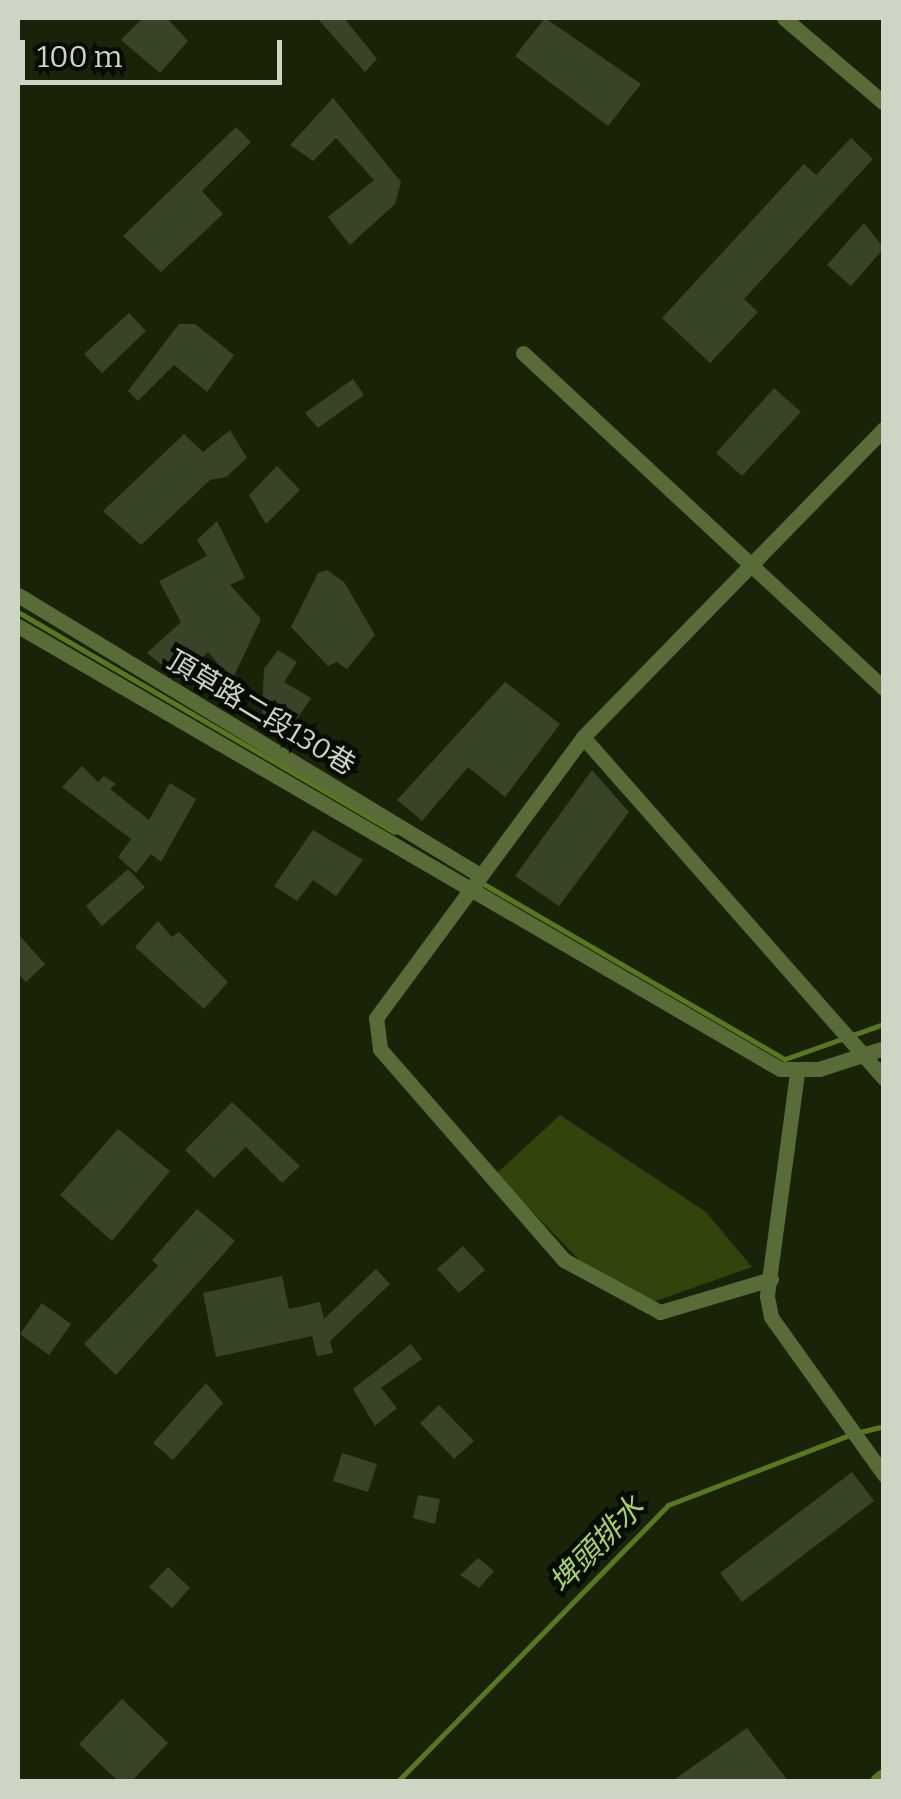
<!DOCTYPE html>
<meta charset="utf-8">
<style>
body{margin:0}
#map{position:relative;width:901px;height:1799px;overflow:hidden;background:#192308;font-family:Bitter,"Noto Sans TC",serif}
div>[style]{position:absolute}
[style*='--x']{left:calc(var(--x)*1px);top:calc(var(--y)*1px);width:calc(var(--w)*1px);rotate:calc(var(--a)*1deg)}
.green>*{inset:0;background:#30440c}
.stream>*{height:5px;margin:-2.5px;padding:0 2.5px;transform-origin:2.5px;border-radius:2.5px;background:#57781c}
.canal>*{height:18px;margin:-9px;padding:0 9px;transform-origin:9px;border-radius:9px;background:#57781c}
.building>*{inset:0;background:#384428}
.street>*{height:15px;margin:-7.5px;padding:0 7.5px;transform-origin:7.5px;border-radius:7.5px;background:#576c37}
span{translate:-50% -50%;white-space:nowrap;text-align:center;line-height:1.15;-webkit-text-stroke:9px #070b02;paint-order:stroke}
.street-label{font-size:28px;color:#cdd5c5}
.water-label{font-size:30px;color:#a6d461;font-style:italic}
.frame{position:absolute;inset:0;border:20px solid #cdd5c5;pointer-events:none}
.scale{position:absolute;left:20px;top:40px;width:262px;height:45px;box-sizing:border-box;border:5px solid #cdd5c5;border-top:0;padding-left:12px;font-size:30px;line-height:35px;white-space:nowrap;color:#cdd5c5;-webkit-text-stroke:8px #070b02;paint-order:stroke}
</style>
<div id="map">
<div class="green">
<i style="clip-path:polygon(560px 1115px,706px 1212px,752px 1267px,650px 1303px,587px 1268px,496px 1174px)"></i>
</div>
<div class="stream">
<i style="--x:18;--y:612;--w:436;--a:30.3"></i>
<i style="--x:482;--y:883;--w:350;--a:30.2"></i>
<i style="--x:785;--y:1059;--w:105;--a:-19.5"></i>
<i style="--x:860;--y:1432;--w:25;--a:-14"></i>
<i style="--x:397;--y:1782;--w:388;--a:-45.6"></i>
<i style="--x:668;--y:1505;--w:194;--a:-21.1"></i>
</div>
<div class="canal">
<i style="--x:879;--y:1782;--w:6;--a:-39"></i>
</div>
<div class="building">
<i style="clip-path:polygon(143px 18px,167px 18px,188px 41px,160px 73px,121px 40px)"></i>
<i style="clip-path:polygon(317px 18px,344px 18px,377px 59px,365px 72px)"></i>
<i style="clip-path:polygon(545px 18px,641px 84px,608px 126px,515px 56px)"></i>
<i style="clip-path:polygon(333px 98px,401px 182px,395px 204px,350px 245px,328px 217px,374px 180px,336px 138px,313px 161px,290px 145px)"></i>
<i style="clip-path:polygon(236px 127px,251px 142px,202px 191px,223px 214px,161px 272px,123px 236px)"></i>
<i style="clip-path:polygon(851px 138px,873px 159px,744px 299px,758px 312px,710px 363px,662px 318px,804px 164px,816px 175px)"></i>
<i style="clip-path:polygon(864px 223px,884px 248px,851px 286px,827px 265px)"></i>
<i style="clip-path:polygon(129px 313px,146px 331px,102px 373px,84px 354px)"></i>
<i style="clip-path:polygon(179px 324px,195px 324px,234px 355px,207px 392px,174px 365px,138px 401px,128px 391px)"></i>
<i style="clip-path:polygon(353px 379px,364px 395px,318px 428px,305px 413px)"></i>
<i style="clip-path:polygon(774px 388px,801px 412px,742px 476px,716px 453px)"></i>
<i style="clip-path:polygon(230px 430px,247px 458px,226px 477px,210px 480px,141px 545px,103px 511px,184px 434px,203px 452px)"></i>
<i style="clip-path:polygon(277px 466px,300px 490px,266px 524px,249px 495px)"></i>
<i style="clip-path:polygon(217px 521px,245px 578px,230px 585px,261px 619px,232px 680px,208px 652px,179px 679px,147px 653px,181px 622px,159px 581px,207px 556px,197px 540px)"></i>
<i style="clip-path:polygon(327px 570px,344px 582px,375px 635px,347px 669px,337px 662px,328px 666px,291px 627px,318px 573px)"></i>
<i style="clip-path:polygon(278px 650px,297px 662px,284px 682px,311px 698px,289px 731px,262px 713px,264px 669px)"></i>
<i style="clip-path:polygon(505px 682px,560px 724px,505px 797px,468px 767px,422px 821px,397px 800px)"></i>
<i style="clip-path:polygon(82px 766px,98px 782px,104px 776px,116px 784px,110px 789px,149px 820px,170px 783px,196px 799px,161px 862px,151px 854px,136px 873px,118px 857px,131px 839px,62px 787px)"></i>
<i style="clip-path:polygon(592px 770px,629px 812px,559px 906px,515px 876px)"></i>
<i style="clip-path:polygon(313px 830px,363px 860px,336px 896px,313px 880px,297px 901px,274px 886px)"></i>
<i style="clip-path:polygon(128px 869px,145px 887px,102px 926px,86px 906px)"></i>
<i style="clip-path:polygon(158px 921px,172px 937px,179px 932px,228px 982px,204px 1009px,135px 947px)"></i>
<i style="clip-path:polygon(18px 934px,45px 964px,26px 982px,18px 974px)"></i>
<i style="clip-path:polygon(232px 1102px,300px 1166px,282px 1183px,246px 1147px,214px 1178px,185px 1150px)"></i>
<i style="clip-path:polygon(118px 1129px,170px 1171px,112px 1241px,60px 1195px)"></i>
<i style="clip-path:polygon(197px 1209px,235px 1241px,116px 1375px,84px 1344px,158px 1266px,152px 1260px)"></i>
<i style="clip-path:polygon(463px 1246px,485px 1270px,459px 1293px,437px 1269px)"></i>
<i style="clip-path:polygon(376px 1269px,390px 1284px,330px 1341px,333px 1353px,317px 1356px,312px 1336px,216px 1357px,203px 1293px,282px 1276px,289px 1309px,320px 1302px,324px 1319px)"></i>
<i style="clip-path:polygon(42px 1303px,71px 1324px,49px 1355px,20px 1334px)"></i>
<i style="clip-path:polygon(411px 1344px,422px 1359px,381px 1388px,397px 1408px,375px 1426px,353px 1389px)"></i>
<i style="clip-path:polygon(206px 1383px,223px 1403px,173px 1460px,153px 1443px)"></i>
<i style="clip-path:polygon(439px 1405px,474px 1441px,454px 1459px,420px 1423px)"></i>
<i style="clip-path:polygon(342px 1453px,377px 1464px,368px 1492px,333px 1481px)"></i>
<i style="clip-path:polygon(852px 1472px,874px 1501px,742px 1602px,720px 1573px)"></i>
<i style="clip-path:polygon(418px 1495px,440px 1499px,435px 1524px,413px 1518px)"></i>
<i style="clip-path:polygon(478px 1558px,494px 1571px,479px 1588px,460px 1575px)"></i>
<i style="clip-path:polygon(168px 1567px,190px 1588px,172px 1608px,149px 1587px)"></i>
<i style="clip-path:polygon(122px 1699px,168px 1743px,131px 1782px,119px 1782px,79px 1744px)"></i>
<i style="clip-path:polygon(747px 1728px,789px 1782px,671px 1782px)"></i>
</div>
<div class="street">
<i style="--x:784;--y:18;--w:131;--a:40.4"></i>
<i style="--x:523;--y:353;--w:493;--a:42.9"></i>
<i style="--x:18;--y:595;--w:538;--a:31.24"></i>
<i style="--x:18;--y:626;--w:881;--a:30.17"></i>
<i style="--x:780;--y:1069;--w:39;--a:0"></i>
<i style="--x:819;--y:1069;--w:68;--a:-17.9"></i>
<i style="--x:583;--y:737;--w:456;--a:48.6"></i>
<i style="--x:797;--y:1073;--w:225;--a:97.7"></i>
<i style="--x:767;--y:1296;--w:21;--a:79"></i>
<i style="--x:771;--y:1317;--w:194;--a:54.4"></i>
<i style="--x:771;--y:1279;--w:116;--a:163.4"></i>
<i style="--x:660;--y:1312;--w:109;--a:-151.6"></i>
<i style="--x:564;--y:1260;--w:280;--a:-131.1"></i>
<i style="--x:380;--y:1049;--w:31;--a:-97"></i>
<i style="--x:376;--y:1018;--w:349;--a:-53.6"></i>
<i style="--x:583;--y:737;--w:431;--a:-45.7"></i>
</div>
<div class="street-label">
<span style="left:261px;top:713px;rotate:31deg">頂草路二段130巷</span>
</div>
<div class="water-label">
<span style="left:597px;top:1545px;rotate:-46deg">埤頭排水</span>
</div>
<div class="frame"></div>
<div class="scale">100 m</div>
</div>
